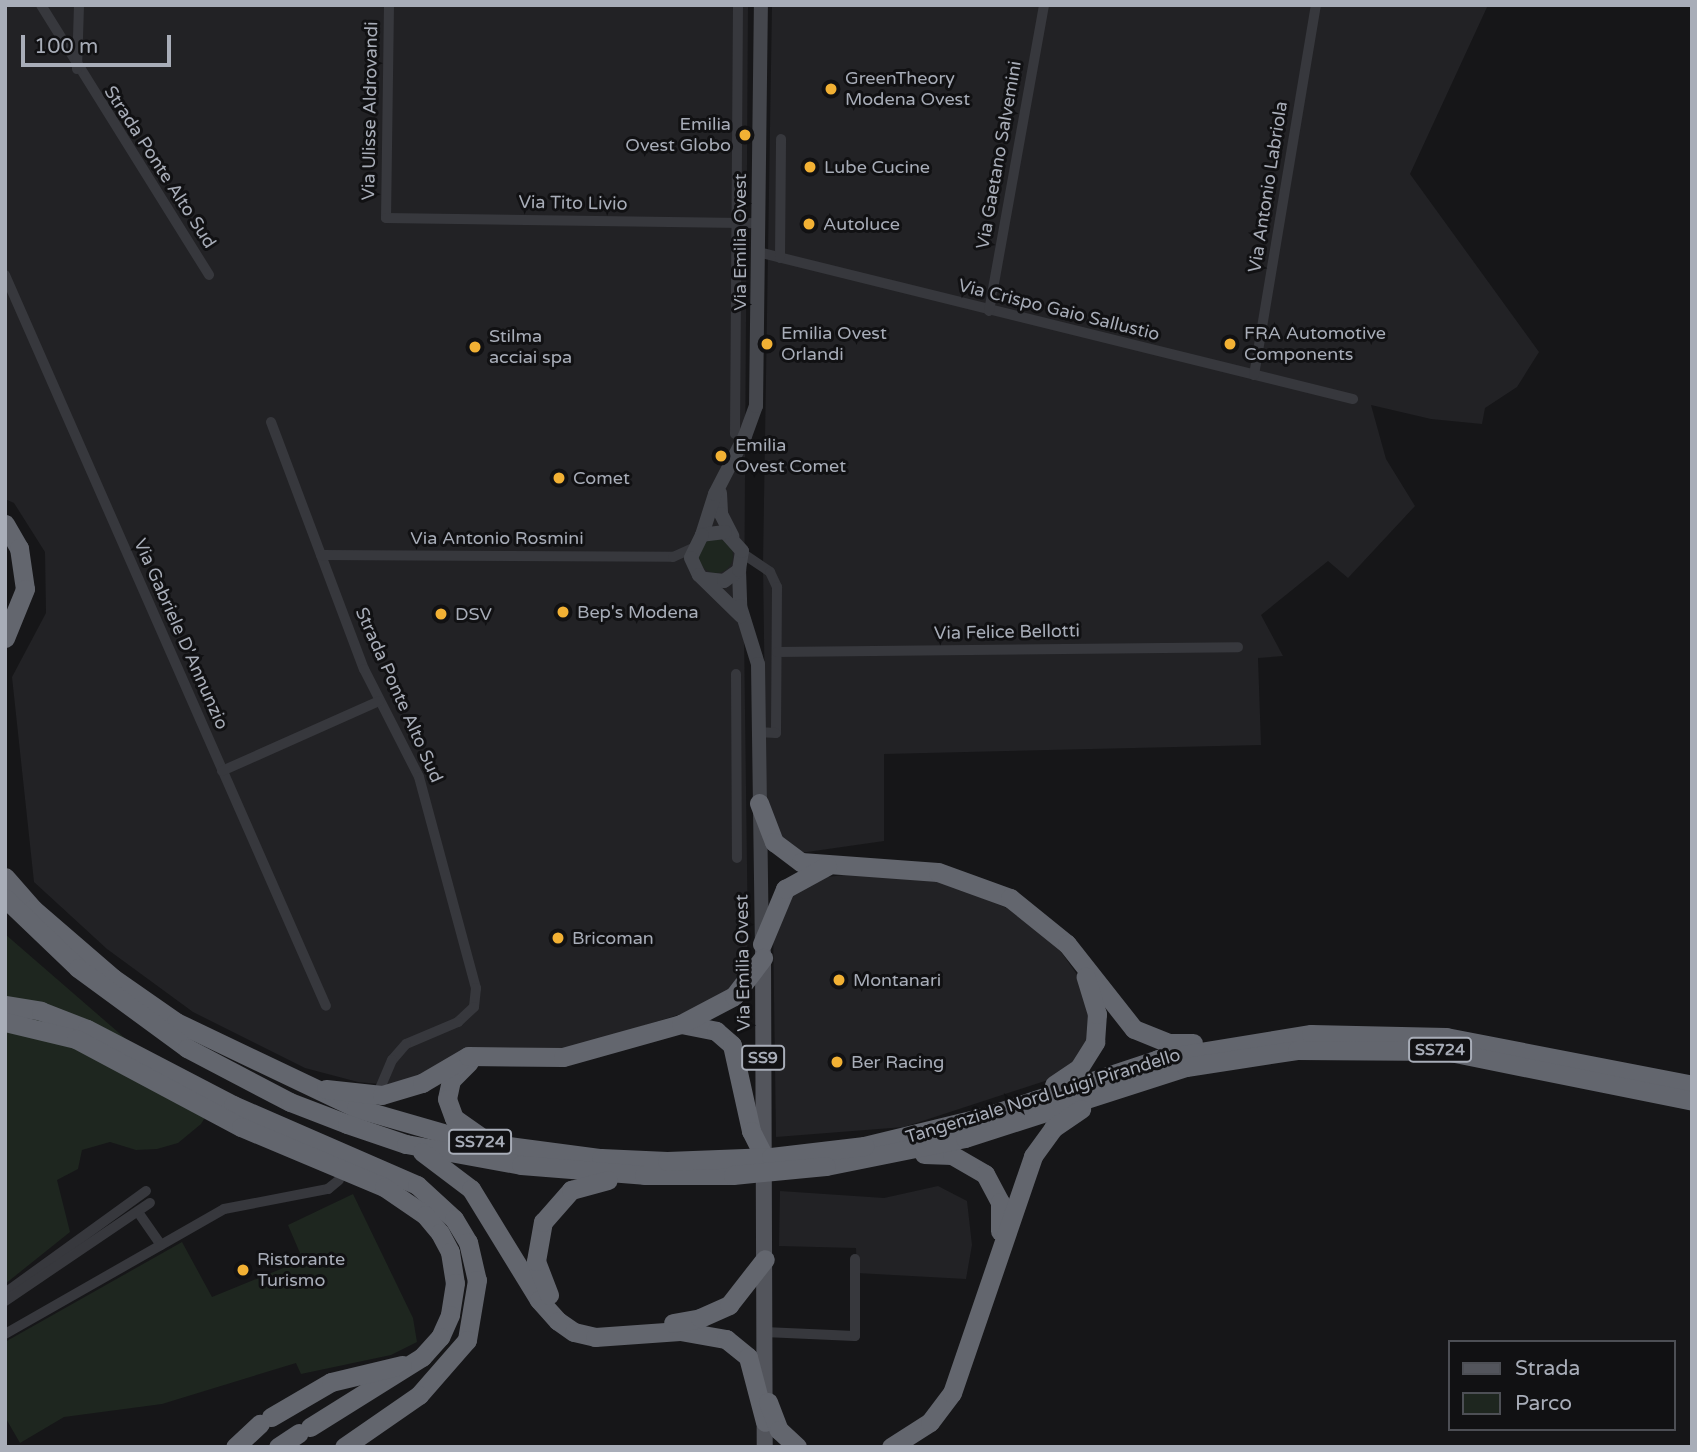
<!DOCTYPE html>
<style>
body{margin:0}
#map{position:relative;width:1697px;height:1452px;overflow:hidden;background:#161618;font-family:"Varela Round",sans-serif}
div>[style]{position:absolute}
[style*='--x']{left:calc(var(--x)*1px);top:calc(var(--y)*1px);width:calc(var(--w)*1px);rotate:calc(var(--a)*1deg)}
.built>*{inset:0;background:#222225}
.green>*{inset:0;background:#1e261f}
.round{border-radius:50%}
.street>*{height:10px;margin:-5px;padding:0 5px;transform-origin:5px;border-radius:5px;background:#37383d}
.secondary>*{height:14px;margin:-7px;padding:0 7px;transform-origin:7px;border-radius:7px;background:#45474d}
.primary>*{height:16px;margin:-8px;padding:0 8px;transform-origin:8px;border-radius:8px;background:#53555c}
.highway>*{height:19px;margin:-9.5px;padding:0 9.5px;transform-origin:9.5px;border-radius:9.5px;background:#63666e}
.highway-bridge>*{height:19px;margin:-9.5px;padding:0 9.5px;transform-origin:9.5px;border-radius:9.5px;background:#63666e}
.dots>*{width:19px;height:19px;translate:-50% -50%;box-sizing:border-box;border:4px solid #111113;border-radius:50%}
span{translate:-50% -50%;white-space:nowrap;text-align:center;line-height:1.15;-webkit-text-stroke:6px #111113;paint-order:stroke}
.shield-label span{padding:2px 5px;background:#111113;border:2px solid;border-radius:5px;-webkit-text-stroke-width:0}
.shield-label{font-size:16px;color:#a8adb8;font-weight:700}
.poi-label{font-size:18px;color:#a8adb8}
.left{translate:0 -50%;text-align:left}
.right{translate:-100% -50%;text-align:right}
.street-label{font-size:18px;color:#a8adb8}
.frame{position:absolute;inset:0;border:7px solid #a8adb8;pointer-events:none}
.legend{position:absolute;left:1448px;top:1340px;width:228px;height:91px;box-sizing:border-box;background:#111113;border:2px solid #4d4f55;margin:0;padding:9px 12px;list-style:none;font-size:21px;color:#a8adb8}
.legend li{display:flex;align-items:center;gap:14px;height:35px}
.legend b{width:35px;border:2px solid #4d4f55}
.scale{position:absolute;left:21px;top:35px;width:150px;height:32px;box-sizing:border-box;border:4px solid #a8adb8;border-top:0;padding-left:9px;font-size:21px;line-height:24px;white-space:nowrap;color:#a8adb8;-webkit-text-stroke:5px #111113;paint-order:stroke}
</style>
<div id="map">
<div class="built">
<i style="clip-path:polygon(5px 5px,748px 5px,744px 633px,748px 943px,738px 983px,717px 1003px,558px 1052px,519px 1053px,389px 1085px,358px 1082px,305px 1068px,193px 1012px,107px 949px,34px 882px,12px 677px,46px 613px,45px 552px,14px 503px,5px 499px)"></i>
<i style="clip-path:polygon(772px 5px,1488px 5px,1410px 174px,1539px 352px,1517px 387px,1485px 408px,1482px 424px,1431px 419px,1371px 405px,1386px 459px,1415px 506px,1348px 578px,1328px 561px,1261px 615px,1283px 656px,1258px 658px,1261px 745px,884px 754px,884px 841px,800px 853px,786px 847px,767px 809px,766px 786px,763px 563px)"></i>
<i style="clip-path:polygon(854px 874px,934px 879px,1020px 913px,1054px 942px,1081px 980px,1090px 1013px,1090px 1034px,1078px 1060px,1045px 1081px,904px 1127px,776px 1137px,773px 924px,778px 904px,808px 879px)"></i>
<i style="clip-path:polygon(938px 1186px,967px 1201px,972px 1245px,966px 1279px,857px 1273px,856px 1248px,779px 1246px,780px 1191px,884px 1198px)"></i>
</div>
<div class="green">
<i class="round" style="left:699px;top:539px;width:34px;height:34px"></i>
<i style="clip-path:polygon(5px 934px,209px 1111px,201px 1124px,178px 1143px,157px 1149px,136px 1150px,110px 1142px,82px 1150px,78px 1169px,57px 1180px,70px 1232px,5px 1284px)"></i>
<i style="clip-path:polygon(353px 1194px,413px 1318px,417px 1342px,391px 1355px,301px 1374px,296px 1363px,162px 1404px,64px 1417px,20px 1443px,5px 1417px,5px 1342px,182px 1242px,212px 1297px,303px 1260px,288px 1225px)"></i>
</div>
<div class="street">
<i style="--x:41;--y:5;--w:318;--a:58.1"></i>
<i style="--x:389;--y:5;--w:213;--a:90.8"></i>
<i style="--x:386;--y:218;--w:373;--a:0.8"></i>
<i style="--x:77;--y:69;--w:64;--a:-88.2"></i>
<i style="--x:758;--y:252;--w:613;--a:13.88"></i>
<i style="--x:780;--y:258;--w:119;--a:-89.5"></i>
<i style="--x:5;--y:275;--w:798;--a:66.29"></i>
<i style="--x:989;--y:311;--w:311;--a:-79.8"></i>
<i style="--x:1254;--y:375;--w:375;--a:-80.5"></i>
<i style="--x:271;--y:422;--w:264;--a:69.4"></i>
<i style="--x:364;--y:669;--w:121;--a:63"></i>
<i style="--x:419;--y:777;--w:219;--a:74.9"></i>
<i style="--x:476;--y:988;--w:19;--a:96"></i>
<i style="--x:474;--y:1007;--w:22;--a:137"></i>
<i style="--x:458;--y:1022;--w:56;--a:157.1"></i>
<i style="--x:406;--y:1044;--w:21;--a:131"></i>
<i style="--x:392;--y:1060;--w:33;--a:113"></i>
<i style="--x:735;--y:434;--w:429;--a:-89.6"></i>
<i style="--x:742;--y:553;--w:34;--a:34"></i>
<i style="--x:770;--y:572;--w:17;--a:65"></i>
<i style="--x:777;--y:587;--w:146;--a:90.4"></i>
<i style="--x:776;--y:733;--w:17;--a:-177"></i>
<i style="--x:321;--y:555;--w:352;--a:0.3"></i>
<i style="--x:673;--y:557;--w:22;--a:-24"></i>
<i style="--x:777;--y:652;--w:461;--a:-0.6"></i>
<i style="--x:736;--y:674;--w:184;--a:89.7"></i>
<i style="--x:222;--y:771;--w:172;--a:-24"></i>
<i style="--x:138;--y:1212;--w:40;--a:55.1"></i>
<i style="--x:5;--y:1293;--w:174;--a:-35.9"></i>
<i style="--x:5;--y:1301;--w:175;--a:-34.1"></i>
<i style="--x:764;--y:1332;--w:91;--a:2.5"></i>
<i style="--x:855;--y:1336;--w:77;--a:-90"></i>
<i style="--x:5;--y:1334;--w:252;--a:-29.7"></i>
<i style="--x:224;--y:1209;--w:106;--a:-10.9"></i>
<i style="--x:328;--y:1189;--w:14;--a:-39"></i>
</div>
<div class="secondary">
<i style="--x:720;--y:493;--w:21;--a:87"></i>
<i style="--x:721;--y:514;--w:25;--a:63"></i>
<i style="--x:702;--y:535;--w:43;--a:-72.4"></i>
<i style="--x:715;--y:494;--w:65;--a:-62.7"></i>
<i style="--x:745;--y:436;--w:32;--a:-70"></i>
<i style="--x:756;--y:406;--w:401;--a:-89.3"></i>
<i style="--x:739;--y:570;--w:36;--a:88"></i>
<i style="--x:740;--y:606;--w:61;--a:72.8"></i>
<i style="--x:758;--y:664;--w:275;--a:89.2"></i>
<i style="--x:706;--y:579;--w:18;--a:6"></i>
<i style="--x:724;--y:581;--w:19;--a:-36"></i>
<i style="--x:739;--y:570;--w:19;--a:-81"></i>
<i style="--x:742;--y:551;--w:25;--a:-132"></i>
<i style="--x:725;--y:532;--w:23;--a:173"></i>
<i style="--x:702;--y:535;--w:25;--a:116"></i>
<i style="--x:691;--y:558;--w:19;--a:65"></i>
<i style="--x:699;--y:575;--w:59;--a:44.3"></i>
</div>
<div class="primary">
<i style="--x:763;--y:952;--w:495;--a:89.8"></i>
</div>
<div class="highway">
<i style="--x:5;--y:524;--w:28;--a:60"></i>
<i style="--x:19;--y:548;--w:41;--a:81.7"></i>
<i style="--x:25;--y:589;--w:53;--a:112.2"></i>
<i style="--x:759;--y:803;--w:42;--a:69"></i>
<i style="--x:774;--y:842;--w:34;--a:37"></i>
<i style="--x:801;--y:862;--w:137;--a:4.2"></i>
<i style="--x:938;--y:872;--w:77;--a:19.9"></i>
<i style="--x:1010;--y:898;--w:73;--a:38.9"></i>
<i style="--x:1067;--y:944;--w:108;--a:51.8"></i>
<i style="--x:1134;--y:1029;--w:37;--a:22"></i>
<i style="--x:1168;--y:1043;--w:25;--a:0"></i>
<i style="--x:5;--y:877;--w:43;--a:48.8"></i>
<i style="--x:33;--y:909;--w:106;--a:40.8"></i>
<i style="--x:113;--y:978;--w:77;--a:34.9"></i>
<i style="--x:176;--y:1022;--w:199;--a:25.5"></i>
<i style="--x:356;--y:1108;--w:120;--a:16"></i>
<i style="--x:471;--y:1141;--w:131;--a:7.5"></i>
<i style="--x:601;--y:1158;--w:66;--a:2.6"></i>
<i style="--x:5;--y:898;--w:101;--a:43.8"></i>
<i style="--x:78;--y:968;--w:135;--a:36.3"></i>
<i style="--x:187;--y:1048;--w:116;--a:27.7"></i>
<i style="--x:290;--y:1102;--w:61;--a:21.1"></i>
<i style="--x:347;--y:1124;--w:62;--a:18.7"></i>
<i style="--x:406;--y:1144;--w:117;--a:10.3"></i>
<i style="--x:521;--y:1165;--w:123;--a:4.6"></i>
<i style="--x:644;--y:1175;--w:89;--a:0"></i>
<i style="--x:762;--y:944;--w:60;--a:-67.3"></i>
<i style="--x:785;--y:889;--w:48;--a:-28.7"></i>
<i style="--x:5;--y:1005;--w:36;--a:9"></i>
<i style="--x:41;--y:1011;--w:49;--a:21.4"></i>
<i style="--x:87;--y:1029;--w:165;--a:27.5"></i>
<i style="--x:233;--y:1105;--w:201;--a:23.5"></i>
<i style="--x:417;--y:1185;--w:50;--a:42.6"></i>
<i style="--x:454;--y:1219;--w:27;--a:59"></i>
<i style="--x:468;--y:1242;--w:39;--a:77"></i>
<i style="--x:477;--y:1280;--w:61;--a:99.5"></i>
<i style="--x:467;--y:1340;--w:73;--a:131.1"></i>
<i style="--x:419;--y:1395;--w:91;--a:145.3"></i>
<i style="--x:5;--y:1022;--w:73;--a:13.5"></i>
<i style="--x:76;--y:1039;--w:187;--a:28.1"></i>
<i style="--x:241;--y:1127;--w:155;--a:22.8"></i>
<i style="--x:384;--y:1187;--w:50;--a:34.3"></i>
<i style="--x:425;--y:1215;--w:23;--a:50"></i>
<i style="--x:440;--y:1233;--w:21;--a:62"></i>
<i style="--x:450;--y:1252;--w:31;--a:81"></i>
<i style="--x:455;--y:1283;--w:32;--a:99"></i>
<i style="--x:450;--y:1315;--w:24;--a:114"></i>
<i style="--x:440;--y:1337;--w:27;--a:132"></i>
<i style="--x:422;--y:1357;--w:132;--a:148"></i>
<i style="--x:681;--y:1024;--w:36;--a:11"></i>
<i style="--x:716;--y:1031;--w:21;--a:41"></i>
<i style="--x:732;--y:1045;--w:88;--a:77.5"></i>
<i style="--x:751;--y:1131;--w:29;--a:63"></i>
<i style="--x:469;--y:1062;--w:25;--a:135"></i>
<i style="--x:451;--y:1080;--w:19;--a:102"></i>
<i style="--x:447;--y:1099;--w:20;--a:70"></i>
<i style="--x:454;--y:1118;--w:33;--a:35"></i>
<i style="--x:1054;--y:1085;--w:30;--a:-34"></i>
<i style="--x:1079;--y:1068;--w:31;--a:-58"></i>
<i style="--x:1095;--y:1042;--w:28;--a:-86"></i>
<i style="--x:1097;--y:1014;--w:39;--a:-107"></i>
<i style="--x:326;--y:1089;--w:56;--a:6.1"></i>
<i style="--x:382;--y:1095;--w:42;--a:-16.7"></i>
<i style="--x:422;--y:1083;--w:53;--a:-30.4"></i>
<i style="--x:468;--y:1056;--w:95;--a:0.6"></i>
<i style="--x:563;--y:1057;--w:123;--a:-15.6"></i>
<i style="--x:681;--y:1024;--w:60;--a:-27.8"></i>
<i style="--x:734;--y:996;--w:48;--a:-52.7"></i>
<i style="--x:864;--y:1146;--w:127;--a:-13.7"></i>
<i style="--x:987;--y:1116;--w:180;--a:-18.4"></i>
<i style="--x:1158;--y:1059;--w:155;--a:-9.3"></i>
<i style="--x:1311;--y:1034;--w:135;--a:1.3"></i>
<i style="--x:1446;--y:1037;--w:251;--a:11"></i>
<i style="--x:422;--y:1152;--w:61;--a:37.1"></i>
<i style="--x:471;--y:1189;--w:130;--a:58.5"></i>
<i style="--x:539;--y:1300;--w:28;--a:48"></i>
<i style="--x:558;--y:1321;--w:19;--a:35"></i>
<i style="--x:574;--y:1332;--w:22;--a:13"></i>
<i style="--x:595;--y:1337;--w:85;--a:-4"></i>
<i style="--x:680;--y:1331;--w:47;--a:9.9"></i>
<i style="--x:726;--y:1339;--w:28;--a:39"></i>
<i style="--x:748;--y:1357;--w:67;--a:75.3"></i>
<i style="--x:924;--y:1154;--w:28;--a:2"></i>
<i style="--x:952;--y:1155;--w:38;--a:30"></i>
<i style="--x:985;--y:1174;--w:32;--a:62"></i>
<i style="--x:1000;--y:1202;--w:29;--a:90"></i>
<i style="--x:826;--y:1166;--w:142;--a:-11.4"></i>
<i style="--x:965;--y:1138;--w:232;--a:-17.8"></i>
<i style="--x:1186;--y:1067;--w:112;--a:-8.7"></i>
<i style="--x:1297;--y:1050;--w:148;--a:0.4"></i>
<i style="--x:1445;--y:1051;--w:252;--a:11.4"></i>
<i style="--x:549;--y:1295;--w:36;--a:-111"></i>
<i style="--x:536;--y:1261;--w:40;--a:-80"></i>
<i style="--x:543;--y:1222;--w:43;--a:-48.8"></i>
<i style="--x:571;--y:1190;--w:38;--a:-15"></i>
<i style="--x:673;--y:1323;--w:27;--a:-10"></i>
<i style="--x:700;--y:1318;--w:32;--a:-24"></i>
<i style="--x:729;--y:1305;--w:58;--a:-52"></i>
<i style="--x:768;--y:1402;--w:30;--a:69"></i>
<i style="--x:779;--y:1430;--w:25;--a:43"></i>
<i style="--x:271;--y:1417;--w:69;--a:-30.3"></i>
<i style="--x:331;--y:1382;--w:73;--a:-13.5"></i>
<i style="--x:235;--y:1447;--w:34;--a:-43"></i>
<i style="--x:278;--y:1447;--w:25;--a:-34"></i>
<i style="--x:891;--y:1447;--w:46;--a:-32.7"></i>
<i style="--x:930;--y:1422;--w:36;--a:-53"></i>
<i style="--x:952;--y:1393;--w:250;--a:-71.1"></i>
<i style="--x:1033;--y:1156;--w:34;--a:-54"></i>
<i style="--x:1053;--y:1128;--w:34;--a:-34"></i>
</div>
<div class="highway-bridge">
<i style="--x:667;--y:1161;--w:104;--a:-2.2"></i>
<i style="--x:771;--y:1157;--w:94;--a:-6.7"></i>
<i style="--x:733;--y:1175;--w:93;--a:-5.5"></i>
</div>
<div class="dots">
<i style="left:831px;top:89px;background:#f2b134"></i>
<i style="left:745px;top:135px;background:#f2b134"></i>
<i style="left:810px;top:167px;background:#f2b134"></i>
<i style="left:809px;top:224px;background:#f2b134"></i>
<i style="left:767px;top:344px;background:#f2b134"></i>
<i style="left:1230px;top:344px;background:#f2b134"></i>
<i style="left:475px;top:347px;background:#f2b134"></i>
<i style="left:721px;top:456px;background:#f2b134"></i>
<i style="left:559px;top:478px;background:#f2b134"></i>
<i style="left:563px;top:612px;background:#f2b134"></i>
<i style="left:441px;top:614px;background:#f2b134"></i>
<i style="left:558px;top:938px;background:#f2b134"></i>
<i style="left:839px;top:980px;background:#f2b134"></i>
<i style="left:837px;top:1062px;background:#f2b134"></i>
<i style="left:243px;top:1270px;background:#f2b134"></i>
</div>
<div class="shield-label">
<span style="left:1440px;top:1050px">SS724</span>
<span style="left:763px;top:1058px">SS9</span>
<span style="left:480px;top:1142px">SS724</span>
</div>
<div class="poi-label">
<span class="left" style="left:845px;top:89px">GreenTheory<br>Modena Ovest</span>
<span class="right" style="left:731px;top:135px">Emilia<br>Ovest Globo</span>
<span class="left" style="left:824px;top:167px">Lube Cucine</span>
<span class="left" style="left:823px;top:224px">Autoluce</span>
<span class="left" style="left:781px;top:344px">Emilia Ovest<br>Orlandi</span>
<span class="left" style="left:1244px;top:344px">FRA Automotive<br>Components</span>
<span class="left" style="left:489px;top:347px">Stilma<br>acciai spa</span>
<span class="left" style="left:735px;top:456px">Emilia<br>Ovest Comet</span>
<span class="left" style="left:573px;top:478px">Comet</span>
<span class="left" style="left:577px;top:612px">Bep's Modena</span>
<span class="left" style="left:455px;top:614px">DSV</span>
<span class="left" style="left:572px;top:938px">Bricoman</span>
<span class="left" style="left:853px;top:980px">Montanari</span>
<span class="left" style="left:851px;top:1062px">Ber Racing</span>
<span class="left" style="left:257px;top:1270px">Ristorante<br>Turismo</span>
</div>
<div class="street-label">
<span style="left:370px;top:111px;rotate:-89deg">Via Ulisse Aldrovandi</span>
<span style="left:999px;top:155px;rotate:-80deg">Via Gaetano Salvemini</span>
<span style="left:160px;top:167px;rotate:57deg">Strada Ponte Alto Sud</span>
<span style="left:1268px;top:187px;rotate:-81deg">Via Antonio Labriola</span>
<span style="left:573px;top:203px;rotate:1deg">Via Tito Livio</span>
<span style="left:740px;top:242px;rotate:-90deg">Via Emilia Ovest</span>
<span style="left:1059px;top:310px;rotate:14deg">Via Crispo Gaio Sallustio</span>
<span style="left:497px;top:538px">Via Antonio Rosmini</span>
<span style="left:1007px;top:632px;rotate:-1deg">Via Felice Bellotti</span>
<span style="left:181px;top:634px;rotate:66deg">Via Gabriele D'Annunzio</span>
<span style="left:399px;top:695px;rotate:66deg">Strada Ponte Alto Sud</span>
<span style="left:743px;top:963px;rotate:-91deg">Via Emilia Ovest</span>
<span style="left:1043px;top:1096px;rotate:-17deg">Tangenziale Nord Luigi Pirandello</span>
</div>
<div class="frame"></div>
<ul class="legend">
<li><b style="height:9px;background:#53555c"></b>Strada</li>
<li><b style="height:19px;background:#1e261f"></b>Parco</li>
</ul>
<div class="scale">100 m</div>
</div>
